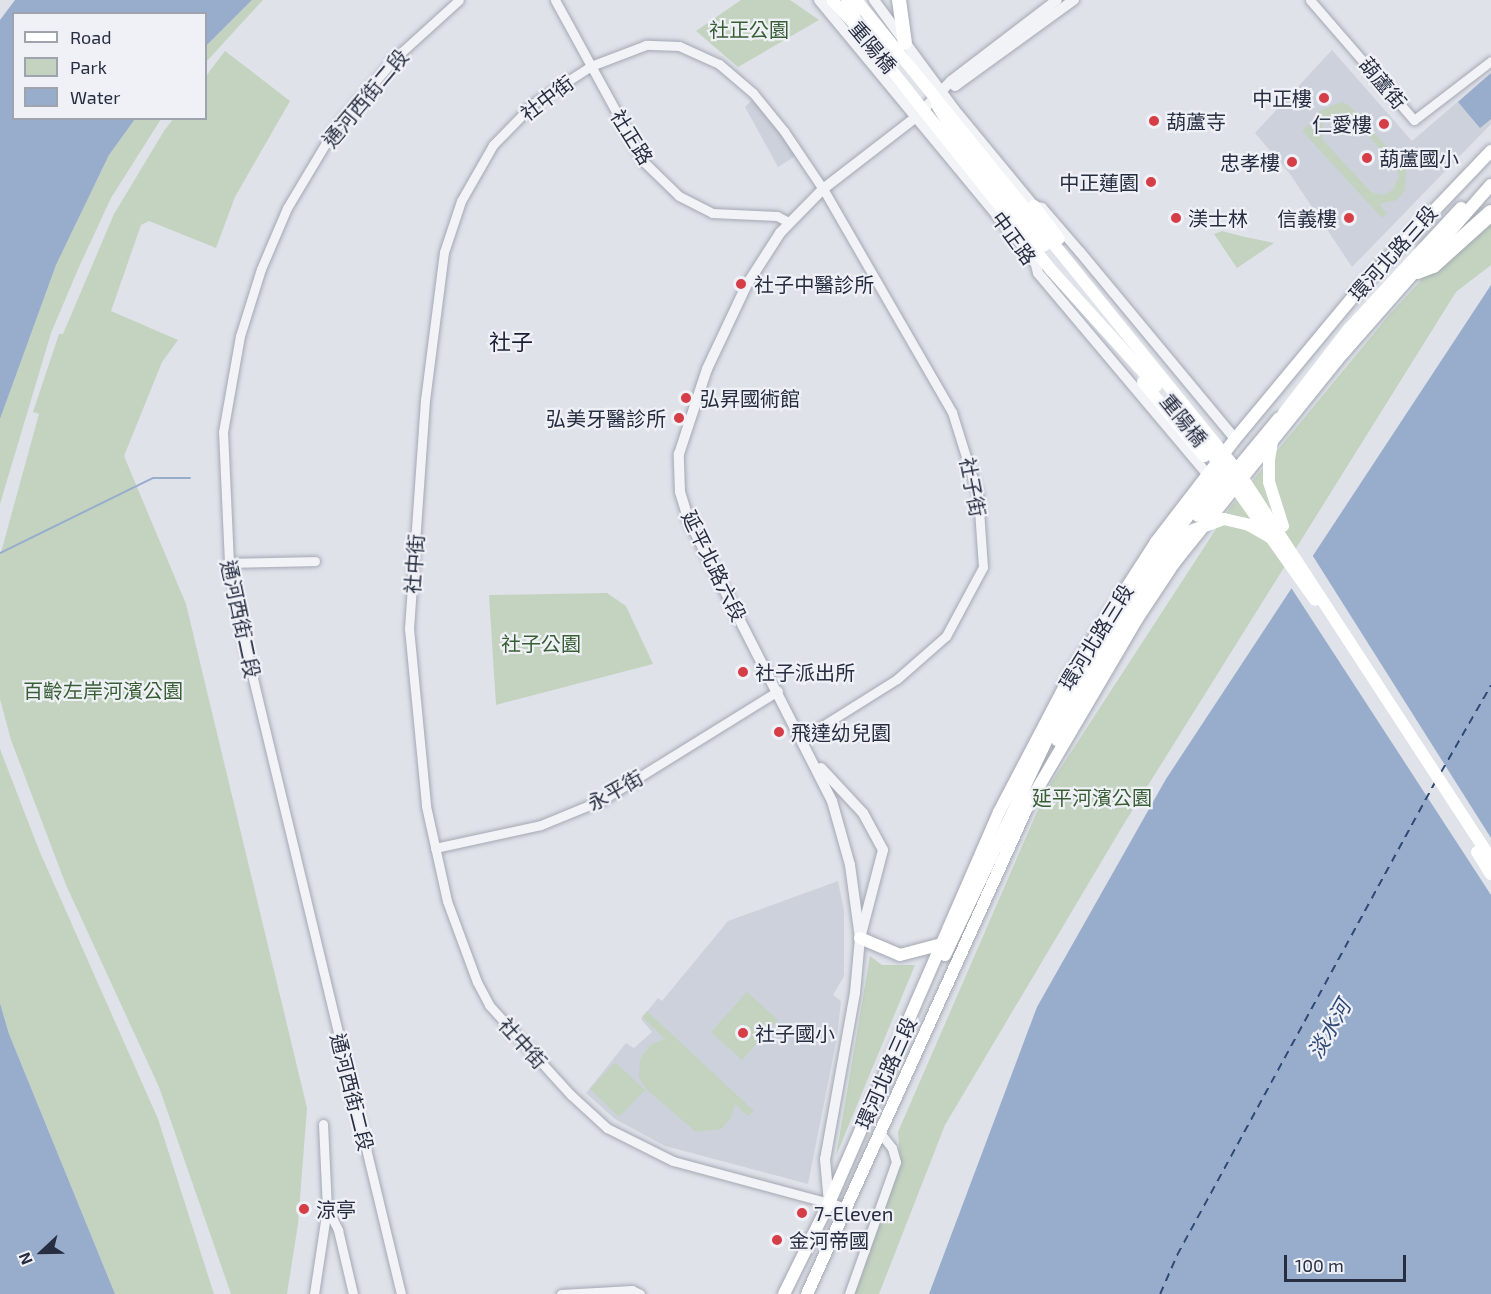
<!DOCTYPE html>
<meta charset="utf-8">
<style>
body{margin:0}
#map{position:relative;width:1491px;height:1294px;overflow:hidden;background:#dfe2e9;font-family:"Exo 2","Noto Sans TC",sans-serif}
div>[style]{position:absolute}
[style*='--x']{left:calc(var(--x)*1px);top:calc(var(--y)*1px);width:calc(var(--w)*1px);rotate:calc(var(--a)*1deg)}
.built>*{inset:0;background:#cdd1db}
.green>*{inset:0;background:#c3d3c0}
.water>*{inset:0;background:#98accb}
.pier>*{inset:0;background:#dfe2e9}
.stream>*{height:2px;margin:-1px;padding:0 1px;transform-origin:1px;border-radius:1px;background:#98accb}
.ferry>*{height:1.5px;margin-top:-0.75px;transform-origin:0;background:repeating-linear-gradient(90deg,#2f4977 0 8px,transparent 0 14px)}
.roads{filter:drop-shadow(0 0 2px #a4a8b3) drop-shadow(0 0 2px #a4a8b3)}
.minor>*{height:9px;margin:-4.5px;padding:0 4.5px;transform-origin:4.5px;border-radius:4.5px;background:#f2f3f7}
.tertiary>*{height:10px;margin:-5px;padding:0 5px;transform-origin:5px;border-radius:5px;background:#f2f3f7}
.secondary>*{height:12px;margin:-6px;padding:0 6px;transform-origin:6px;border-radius:6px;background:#fff}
.primary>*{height:14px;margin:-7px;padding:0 7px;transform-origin:7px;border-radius:7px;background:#fff}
.motorway>*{height:16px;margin:-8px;padding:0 8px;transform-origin:8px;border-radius:8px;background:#fff}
.secondary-bridge>*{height:12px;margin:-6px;padding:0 6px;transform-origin:6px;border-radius:6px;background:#fff}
.dots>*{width:16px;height:16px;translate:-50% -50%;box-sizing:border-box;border:3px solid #eff1f7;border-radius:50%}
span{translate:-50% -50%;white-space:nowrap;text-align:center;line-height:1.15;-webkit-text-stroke:4.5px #eff1f7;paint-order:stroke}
.park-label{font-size:20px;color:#385e34}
.street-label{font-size:20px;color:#272e41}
.poi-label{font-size:20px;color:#272e41}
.right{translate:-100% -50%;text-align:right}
.left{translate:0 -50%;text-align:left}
.water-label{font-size:21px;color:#2f4977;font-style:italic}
.quarter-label{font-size:22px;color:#191f32}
.legend{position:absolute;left:12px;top:12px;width:195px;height:108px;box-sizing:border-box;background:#eff1f7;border:2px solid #9fa3ae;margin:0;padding:8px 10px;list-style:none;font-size:18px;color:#272e41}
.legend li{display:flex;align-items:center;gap:12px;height:30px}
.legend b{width:30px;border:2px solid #9fa3ae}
.north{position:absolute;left:12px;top:1222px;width:60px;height:60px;-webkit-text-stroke:4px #eff1f7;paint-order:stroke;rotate:248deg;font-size:16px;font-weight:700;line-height:24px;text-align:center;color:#272e41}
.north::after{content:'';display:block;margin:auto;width:21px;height:27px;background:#272e41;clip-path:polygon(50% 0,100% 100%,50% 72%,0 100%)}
.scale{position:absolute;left:1284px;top:1255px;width:122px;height:27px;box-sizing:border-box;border:3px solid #272e41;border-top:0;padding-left:8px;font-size:18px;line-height:21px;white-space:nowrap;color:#272e41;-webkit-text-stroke:4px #eff1f7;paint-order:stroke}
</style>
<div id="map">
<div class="built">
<i style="clip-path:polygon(1332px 50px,1412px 141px,1491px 73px,1491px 124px,1352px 267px,1290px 174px,1255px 133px)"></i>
<i style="clip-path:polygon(755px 97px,797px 155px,778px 167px,745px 107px)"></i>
<i style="clip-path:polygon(838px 881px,844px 911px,844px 976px,833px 995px,841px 1001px,837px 1037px,808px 1184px,665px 1146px,615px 1119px,586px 1093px,626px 1043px,634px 1048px,652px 1032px,641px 1019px,658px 998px,662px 1001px,728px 921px)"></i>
</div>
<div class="green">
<i style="clip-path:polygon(252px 0,263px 0,206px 62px,206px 46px)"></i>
<i style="clip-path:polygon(741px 0,790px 0,819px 20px,738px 67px,696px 31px)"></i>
<i style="clip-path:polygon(225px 51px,290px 101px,235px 197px,216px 248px,149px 221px,141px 225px,111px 311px,178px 340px,162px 362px,124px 456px,186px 604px,307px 1108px,298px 1224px,287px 1294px,231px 1294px,159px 1087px,66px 885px,11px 740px,0 699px,0 556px,39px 414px,33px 412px,59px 334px,63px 334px,114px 214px,164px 131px,173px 119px,206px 118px,206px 76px)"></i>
<i style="clip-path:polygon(evenodd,1341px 102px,1349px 105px,1406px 168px,1405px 190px,1397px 200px,1379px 204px,1387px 213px,1382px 218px,1302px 131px,1308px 124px,1312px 128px,1319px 111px,1341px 102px,1336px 113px,1351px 117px,1394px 164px,1399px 176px,1393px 190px,1382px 195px,1371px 192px,1322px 139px,1323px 122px,1336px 113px)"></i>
<i style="clip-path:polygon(135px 119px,161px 119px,111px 198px,79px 267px,51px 333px,0 504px,0 419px,56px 265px,109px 155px)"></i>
<i style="clip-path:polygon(1491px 204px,1491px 265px,1456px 292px,1122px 827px,945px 1125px,879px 1294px,848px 1294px,900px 1159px,898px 1132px,1047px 789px,1229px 509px,1390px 314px)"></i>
<i style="clip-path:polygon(1222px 231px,1245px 237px,1274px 243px,1237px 268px,1214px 234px)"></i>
<i style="clip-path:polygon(607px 593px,626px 606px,653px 664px,496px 705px,489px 595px)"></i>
<i style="clip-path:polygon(0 749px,39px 850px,158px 1119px,214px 1294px,115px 1294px,9px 1034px,0 1003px)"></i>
<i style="clip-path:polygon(870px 956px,882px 965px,915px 965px,836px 1156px)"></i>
<i style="clip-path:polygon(747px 992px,778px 1020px,742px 1060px,711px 1032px)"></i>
<i style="clip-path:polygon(647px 1011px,754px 1111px,748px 1116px,735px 1104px,731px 1118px,721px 1129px,696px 1132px,646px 1089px,639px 1077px,640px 1059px,650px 1045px,665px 1039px,642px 1017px)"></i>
<i style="clip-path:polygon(615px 1062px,645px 1090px,619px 1117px,590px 1089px)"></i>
</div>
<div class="water">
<i style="clip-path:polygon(15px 0,252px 0,206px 46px,206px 14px,14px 14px,14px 118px,135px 119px,109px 155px,56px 265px,0 419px,0 20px)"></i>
<i style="clip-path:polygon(1491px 73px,1491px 119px,1480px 128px,1458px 102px)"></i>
<i style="clip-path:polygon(1491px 285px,1491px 1294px,929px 1294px,1037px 1007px,1166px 779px)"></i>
<i style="clip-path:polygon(0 1003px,9px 1034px,115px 1294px,0 1294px)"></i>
</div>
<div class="pier">
<i style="clip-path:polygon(1311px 553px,1491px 838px,1491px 895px,1290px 586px)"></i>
</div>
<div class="stream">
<i style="--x:0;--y:553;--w:170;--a:-26.1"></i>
<i style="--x:153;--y:478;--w:37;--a:0"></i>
</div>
<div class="ferry">
<i style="--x:1441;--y:772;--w:100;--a:-60.1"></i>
<i style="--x:1160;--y:1294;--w:43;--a:-66.4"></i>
<i style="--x:1177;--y:1255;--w:539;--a:-61.39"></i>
</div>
<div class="roads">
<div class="minor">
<i style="--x:555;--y:0;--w:183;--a:61.3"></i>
<i style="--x:643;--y:161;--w:50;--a:44.2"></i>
<i style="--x:679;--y:196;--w:37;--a:27"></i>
<i style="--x:712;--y:213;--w:65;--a:2.6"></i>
<i style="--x:777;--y:216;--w:13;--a:27"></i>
<i style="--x:1310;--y:0;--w:159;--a:49.1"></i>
<i style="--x:1414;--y:120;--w:97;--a:-37.5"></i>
<i style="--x:229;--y:563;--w:86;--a:-1.3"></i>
<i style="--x:803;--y:738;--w:111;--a:-32.1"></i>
<i style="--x:897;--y:679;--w:65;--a:-41.3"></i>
<i style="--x:946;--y:636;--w:78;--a:-61.8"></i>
<i style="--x:983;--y:567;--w:72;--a:-94"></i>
<i style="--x:978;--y:495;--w:87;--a:-107.4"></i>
<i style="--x:952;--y:412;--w:258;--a:-120"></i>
<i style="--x:823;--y:189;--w:70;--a:-123.9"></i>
<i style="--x:784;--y:131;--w:49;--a:-129.2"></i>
<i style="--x:753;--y:93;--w:45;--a:-139.5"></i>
<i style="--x:719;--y:64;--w:44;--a:-155.8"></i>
<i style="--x:679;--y:46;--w:33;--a:-178"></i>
<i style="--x:646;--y:45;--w:59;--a:159.1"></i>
<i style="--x:591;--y:66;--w:68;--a:147"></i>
<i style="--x:534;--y:103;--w:59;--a:134.3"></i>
<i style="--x:493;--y:145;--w:64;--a:119.7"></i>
<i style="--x:461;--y:201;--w:54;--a:108.4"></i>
<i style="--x:444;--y:252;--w:149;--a:97.3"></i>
<i style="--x:425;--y:400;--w:229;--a:94"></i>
<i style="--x:409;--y:628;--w:179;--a:84.5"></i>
<i style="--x:426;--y:806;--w:97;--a:77.5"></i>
<i style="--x:447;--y:901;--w:86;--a:69.7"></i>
<i style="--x:477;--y:982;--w:26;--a:62"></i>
<i style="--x:489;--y:1005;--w:122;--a:47.7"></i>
<i style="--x:571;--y:1095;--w:49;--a:42.5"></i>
<i style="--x:607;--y:1128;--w:74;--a:26.6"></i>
<i style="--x:673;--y:1161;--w:162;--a:15.1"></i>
<i style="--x:435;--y:848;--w:108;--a:-12.2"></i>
<i style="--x:541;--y:825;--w:66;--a:-22.3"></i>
<i style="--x:602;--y:800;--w:207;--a:-31.8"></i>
<i style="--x:323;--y:1124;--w:84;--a:87.3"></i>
<i style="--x:327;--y:1208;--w:25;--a:63"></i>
<i style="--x:338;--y:1230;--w:66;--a:76.8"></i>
<i style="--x:314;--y:1294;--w:87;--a:-81.4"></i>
<i style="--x:401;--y:1294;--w:667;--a:-103.52"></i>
<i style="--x:245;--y:645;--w:84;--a:-101"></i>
<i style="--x:229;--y:563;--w:131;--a:-92.6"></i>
<i style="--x:223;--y:432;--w:97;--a:-80"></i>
<i style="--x:240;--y:336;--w:70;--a:-72.6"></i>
<i style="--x:261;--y:269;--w:66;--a:-66.9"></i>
<i style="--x:287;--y:208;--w:90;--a:-59.1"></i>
<i style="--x:333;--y:131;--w:96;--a:-49.7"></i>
<i style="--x:395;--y:58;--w:86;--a:-42.2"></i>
<i style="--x:561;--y:1294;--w:71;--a:-3.2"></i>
<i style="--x:632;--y:1290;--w:9;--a:27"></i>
<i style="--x:849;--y:1294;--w:140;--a:-70.4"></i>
<i style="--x:896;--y:1162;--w:15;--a:-106"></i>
<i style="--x:892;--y:1148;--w:18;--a:-128"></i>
</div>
<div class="tertiary">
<i style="--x:819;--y:0;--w:339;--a:50.4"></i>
<i style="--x:1035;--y:261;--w:12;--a:76"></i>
<i style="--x:1038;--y:273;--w:264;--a:49.9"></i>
<i style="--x:874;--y:0;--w:135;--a:53.7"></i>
<i style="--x:954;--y:109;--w:126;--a:50.5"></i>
<i style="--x:1034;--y:206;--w:8;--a:14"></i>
<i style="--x:1042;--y:208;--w:58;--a:49.2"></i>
<i style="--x:1080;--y:252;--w:243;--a:50.3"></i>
<i style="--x:955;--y:86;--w:147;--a:-35.9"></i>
<i style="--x:821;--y:768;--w:62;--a:47"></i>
<i style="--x:863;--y:813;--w:42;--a:61.6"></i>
<i style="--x:883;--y:850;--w:91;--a:104.6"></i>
<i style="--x:860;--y:938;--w:55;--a:95.2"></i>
<i style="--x:855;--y:993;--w:169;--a:100.2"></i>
<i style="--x:825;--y:1159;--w:44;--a:84.8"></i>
<i style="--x:829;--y:1203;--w:20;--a:20"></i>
<i style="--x:860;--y:938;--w:74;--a:-97.8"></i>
<i style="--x:850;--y:865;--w:66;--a:-105.7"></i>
<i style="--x:832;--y:801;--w:318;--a:-117"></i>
<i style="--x:688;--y:518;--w:27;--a:-107"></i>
<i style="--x:680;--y:492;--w:38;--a:-92"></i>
<i style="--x:679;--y:454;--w:89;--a:-71.8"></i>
<i style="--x:707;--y:369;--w:92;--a:-64.8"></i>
<i style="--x:746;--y:286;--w:63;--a:-57.3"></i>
<i style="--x:780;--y:233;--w:62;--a:-45.7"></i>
<i style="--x:823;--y:189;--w:118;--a:-37.7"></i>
<i style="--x:916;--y:117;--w:50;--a:-45.8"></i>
<i style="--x:951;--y:81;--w:133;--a:-37.4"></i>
</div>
<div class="secondary">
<i style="--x:832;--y:0;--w:35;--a:47"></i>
<i style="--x:937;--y:105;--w:48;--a:58.6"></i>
<i style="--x:1034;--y:206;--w:41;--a:52.9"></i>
<i style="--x:1423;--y:249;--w:56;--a:-47.2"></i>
<i style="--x:1198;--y:516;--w:127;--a:-50.4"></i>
<i style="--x:1057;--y:740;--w:33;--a:-65"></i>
<i style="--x:860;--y:938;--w:43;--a:23"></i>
<i style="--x:900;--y:955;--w:43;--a:-14.7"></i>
<i style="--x:945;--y:955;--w:264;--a:-64.7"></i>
<i style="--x:1058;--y:716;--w:179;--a:-58.3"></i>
<i style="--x:1152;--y:564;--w:128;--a:-53"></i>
<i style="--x:784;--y:1294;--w:102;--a:-63.7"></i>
<i style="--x:829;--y:1203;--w:426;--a:-66.5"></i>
<i style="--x:999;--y:812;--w:156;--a:-62.4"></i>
<i style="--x:1071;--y:674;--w:157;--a:-57.2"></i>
<i style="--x:1156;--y:542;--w:130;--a:-52.5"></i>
<i style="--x:1235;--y:439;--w:199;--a:-50.3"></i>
<i style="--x:1362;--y:286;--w:187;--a:-46.3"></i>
<i style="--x:807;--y:1294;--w:539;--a:-65.67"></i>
<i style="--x:1029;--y:803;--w:213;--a:-59.6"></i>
<i style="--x:1137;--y:619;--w:67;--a:-56.5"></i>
<i style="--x:1174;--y:563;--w:260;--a:-51.2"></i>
<i style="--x:1337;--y:360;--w:233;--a:-48.7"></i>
</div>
<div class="primary">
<i style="--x:848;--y:0;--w:28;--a:72"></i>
<i style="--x:899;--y:0;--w:43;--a:82.1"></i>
</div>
<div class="motorway">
<i style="--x:1417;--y:271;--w:17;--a:-21"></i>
<i style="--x:1433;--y:265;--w:78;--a:-41.9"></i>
</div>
</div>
<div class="secondary-bridge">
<i style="--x:856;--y:0;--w:610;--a:50.99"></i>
<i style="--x:1240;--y:474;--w:460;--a:56.9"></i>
<i style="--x:857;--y:27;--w:312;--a:51.4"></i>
<i style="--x:1052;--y:271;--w:155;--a:47.9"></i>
<i style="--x:962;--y:146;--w:129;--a:50.4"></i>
<i style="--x:1143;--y:382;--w:96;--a:50.5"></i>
<i style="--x:1204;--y:443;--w:192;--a:54.7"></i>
<i style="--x:1283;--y:526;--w:46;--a:-107.7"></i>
<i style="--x:1269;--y:482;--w:22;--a:-90"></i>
<i style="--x:1269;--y:460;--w:24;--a:-81"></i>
<i style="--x:1273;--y:436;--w:25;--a:-64"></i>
<i style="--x:1284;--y:413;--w:105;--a:-52.4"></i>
<i style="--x:1348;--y:330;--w:110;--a:-47.2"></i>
<i style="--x:1071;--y:710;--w:185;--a:-57.6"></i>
<i style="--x:1170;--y:554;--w:28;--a:-51"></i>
<i style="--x:1188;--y:532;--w:38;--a:-20"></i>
<i style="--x:1224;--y:519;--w:26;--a:13"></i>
<i style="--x:1249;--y:525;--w:24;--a:30"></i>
<i style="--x:1477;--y:852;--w:26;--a:58"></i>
</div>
<div class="dots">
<i style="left:1324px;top:98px;background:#d53d47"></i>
<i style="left:1154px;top:121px;background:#d53d47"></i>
<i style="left:1384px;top:124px;background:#d53d47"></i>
<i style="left:1367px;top:158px;background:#d53d47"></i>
<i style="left:1292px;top:162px;background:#d53d47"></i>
<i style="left:1151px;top:182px;background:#d53d47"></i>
<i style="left:1176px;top:218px;background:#d53d47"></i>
<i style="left:1349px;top:218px;background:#d53d47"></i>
<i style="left:741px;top:284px;background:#d53d47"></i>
<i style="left:686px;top:398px;background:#d53d47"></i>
<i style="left:679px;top:418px;background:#d53d47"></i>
<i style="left:743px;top:672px;background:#d53d47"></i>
<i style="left:779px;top:732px;background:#d53d47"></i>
<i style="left:743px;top:1033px;background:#d53d47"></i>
<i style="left:304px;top:1209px;background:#d53d47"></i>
<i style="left:802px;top:1213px;background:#d53d47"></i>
<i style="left:777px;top:1240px;background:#d53d47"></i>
</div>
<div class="park-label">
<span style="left:749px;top:29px">社正公園</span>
<span style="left:541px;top:643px">社子公園</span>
<span style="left:103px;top:690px">百齡左岸河濱公園</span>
<span style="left:1092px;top:797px">延平河濱公園</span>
</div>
<div class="street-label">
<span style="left:873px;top:47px;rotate:50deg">重陽橋</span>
<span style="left:1383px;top:83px;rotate:50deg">葫蘆街</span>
<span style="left:365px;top:98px;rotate:-50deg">通河西街二段</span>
<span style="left:547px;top:98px;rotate:-37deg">社中街</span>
<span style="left:632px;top:137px;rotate:58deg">社正路</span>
<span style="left:1014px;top:238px;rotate:54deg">中正路</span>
<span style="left:1393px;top:253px;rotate:-48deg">環河北路三段</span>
<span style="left:1184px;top:420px;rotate:51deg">重陽橋</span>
<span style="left:973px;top:487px;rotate:79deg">社子街</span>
<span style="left:414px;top:564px;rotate:-86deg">社中街</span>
<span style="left:714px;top:566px;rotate:64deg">延平北路六段</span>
<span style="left:241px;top:619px;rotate:78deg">通河西街二段</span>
<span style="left:1096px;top:637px;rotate:-58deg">環河北路三段</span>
<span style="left:615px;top:790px;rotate:-29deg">永平街</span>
<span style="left:523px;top:1043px;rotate:48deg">社中街</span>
<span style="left:886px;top:1073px;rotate:-66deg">環河北路三段</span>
<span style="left:352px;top:1092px;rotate:76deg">通河西街二段</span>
</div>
<div class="poi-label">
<span class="right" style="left:1312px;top:98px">中正樓</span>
<span class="left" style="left:1166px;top:121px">葫蘆寺</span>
<span class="right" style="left:1372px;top:124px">仁愛樓</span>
<span class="left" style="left:1379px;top:158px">葫蘆國小</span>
<span class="right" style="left:1280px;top:162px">忠孝樓</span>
<span class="right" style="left:1139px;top:182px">中正蓮園</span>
<span class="left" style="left:1188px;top:218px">渼士林</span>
<span class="right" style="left:1337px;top:218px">信義樓</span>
<span class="left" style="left:754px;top:284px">社子中醫診所</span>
<span class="left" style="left:700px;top:398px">弘昇國術館</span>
<span class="right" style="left:666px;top:418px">弘美牙醫診所</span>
<span class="left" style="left:755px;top:672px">社子派出所</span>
<span class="left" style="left:791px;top:732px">飛達幼兒園</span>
<span class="left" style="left:755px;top:1033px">社子國小</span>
<span class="left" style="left:316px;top:1209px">涼亭</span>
<span class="left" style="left:814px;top:1213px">7-Eleven</span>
<span class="left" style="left:789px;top:1240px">金河帝國</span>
</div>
<div class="water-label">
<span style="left:1329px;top:1029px;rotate:-60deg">淡水河</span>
</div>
<div class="quarter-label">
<span style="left:511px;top:342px">社子</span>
</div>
<ul class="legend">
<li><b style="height:8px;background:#fff"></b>Road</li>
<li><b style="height:16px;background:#c3d3c0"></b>Park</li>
<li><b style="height:16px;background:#98accb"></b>Water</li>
</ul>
<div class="north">N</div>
<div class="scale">100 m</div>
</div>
